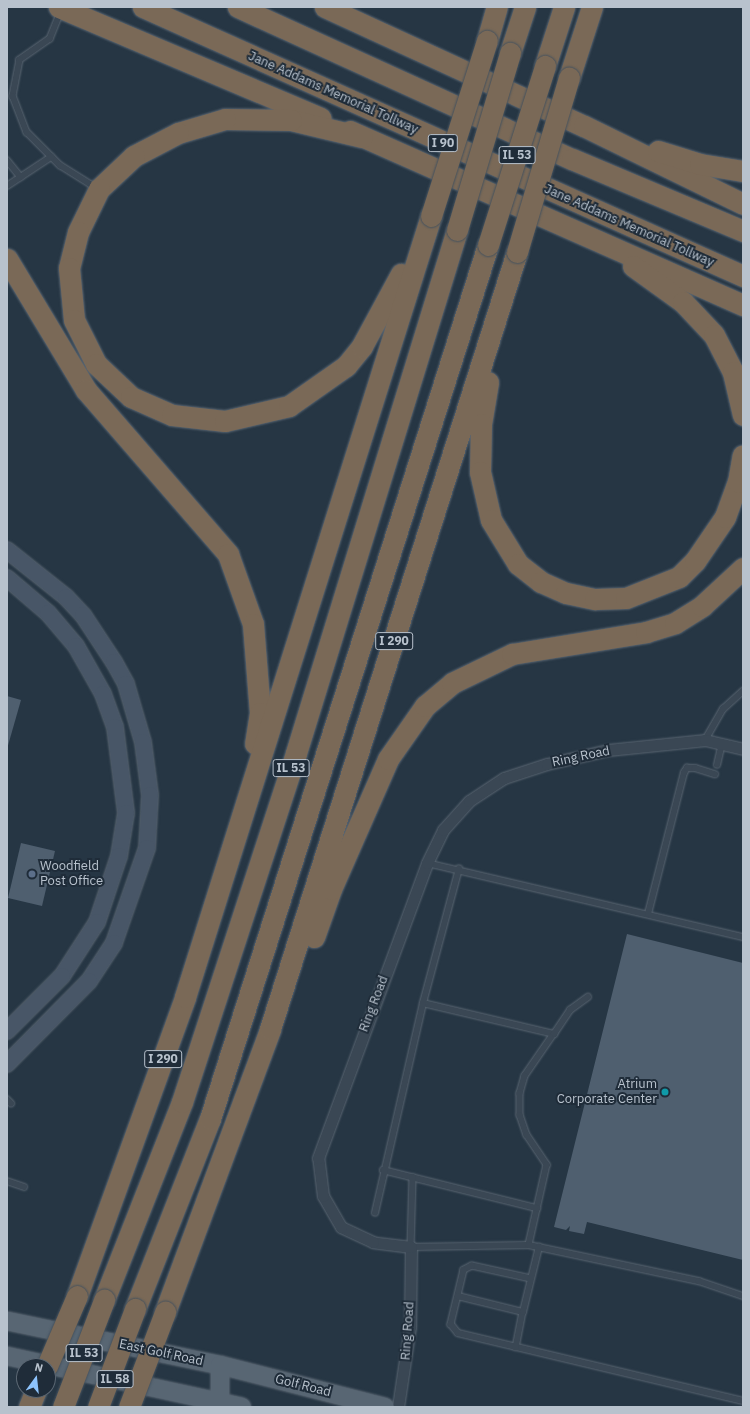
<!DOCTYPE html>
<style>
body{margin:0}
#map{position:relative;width:750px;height:1414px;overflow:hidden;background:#263644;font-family:"IBM Plex Sans",sans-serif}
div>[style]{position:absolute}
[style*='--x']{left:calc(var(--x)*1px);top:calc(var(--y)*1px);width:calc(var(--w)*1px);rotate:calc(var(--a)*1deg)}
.building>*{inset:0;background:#4f5f6f}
.roads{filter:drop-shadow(0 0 1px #596571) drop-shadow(0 0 1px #596571)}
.lane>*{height:5.5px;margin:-2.75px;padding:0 2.75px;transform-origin:2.75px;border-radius:2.75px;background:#3a4754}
.street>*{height:11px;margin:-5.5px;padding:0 5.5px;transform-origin:5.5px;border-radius:5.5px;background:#3a4754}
.secondary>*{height:16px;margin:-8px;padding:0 8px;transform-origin:8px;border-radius:8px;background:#485667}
.primary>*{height:18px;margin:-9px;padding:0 9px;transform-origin:9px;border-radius:9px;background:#586673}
.highway>*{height:21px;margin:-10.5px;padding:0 10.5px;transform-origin:10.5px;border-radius:10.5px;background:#7a6957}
.bridges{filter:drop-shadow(0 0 1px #45525e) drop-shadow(0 0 1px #45525e)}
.highway-bridge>*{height:21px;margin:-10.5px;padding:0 10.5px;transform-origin:10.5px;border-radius:10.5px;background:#7a6957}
.dots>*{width:11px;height:11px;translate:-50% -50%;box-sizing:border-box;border:2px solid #1f2c39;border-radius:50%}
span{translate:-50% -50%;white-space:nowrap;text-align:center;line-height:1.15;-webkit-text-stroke:4px #1f2c39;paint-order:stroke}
.shield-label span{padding:1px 3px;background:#1f2c39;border:1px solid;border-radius:3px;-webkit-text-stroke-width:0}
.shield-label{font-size:12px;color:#b8c2cd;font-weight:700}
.street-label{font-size:13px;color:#b8c2cd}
.poi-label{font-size:13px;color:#b8c2cd}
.left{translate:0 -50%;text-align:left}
.right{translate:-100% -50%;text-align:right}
.frame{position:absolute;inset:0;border:8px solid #b8c2cd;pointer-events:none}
.north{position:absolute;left:16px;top:1358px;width:40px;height:40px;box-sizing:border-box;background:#1f2c39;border:1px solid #5c6874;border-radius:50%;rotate:15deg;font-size:11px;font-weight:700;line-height:16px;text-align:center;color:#b8c2cd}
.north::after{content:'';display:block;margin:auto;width:14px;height:18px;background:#8dc3fc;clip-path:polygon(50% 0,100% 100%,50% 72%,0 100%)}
</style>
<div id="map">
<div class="building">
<i style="clip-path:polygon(7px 696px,21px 700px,7px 749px)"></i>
<i style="clip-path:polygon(21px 843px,55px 851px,42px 906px,8px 898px)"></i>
<i style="clip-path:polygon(627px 934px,743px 963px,743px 1260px,587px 1222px,584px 1234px,569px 1231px,570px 1226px,566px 1230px,554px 1227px)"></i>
</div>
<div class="roads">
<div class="lane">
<i style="--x:61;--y:12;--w:29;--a:112"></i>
<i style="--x:50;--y:39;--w:37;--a:145"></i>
<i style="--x:20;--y:60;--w:37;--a:101"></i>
<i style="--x:13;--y:96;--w:39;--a:69"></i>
<i style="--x:27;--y:132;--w:47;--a:45"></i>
<i style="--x:60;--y:165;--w:41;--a:32.2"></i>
<i style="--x:7;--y:160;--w:22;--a:51"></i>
<i style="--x:7;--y:186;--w:53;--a:-33.4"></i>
<i style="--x:705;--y:740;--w:36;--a:-60"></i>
<i style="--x:723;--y:709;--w:27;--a:-42"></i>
<i style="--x:717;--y:765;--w:22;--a:-77"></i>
<i style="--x:427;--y:863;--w:325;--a:13.2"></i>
<i style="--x:648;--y:914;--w:146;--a:-75.7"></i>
<i style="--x:684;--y:773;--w:6;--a:-59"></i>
<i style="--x:687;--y:768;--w:8;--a:0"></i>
<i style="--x:695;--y:768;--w:21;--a:17"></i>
<i style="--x:423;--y:1003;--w:135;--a:13.3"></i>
<i style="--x:554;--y:1034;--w:51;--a:124.6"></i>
<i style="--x:525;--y:1076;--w:18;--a:106"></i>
<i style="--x:520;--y:1093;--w:22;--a:90"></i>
<i style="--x:520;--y:1115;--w:21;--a:71"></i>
<i style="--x:527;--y:1135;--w:36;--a:56"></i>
<i style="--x:547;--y:1165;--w:82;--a:102.7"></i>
<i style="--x:554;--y:1034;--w:29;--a:-56"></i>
<i style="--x:570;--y:1010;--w:22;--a:-36"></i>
<i style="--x:7;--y:1099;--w:6;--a:45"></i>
<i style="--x:383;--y:1170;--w:159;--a:13.9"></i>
<i style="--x:413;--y:1177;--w:70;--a:91.6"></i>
<i style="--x:411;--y:1247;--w:118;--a:-1"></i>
<i style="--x:529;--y:1245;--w:174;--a:12"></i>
<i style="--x:699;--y:1281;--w:46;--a:18.8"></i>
<i style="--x:7;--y:1181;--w:18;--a:19"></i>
<i style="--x:375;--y:1213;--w:215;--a:-77.1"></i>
<i style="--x:423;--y:1003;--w:139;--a:-75"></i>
<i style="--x:531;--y:1279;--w:60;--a:-167.6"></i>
<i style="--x:472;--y:1266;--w:9;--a:153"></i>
<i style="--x:464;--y:1270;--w:56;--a:103.5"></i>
<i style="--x:451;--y:1324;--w:11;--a:52"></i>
<i style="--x:458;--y:1333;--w:293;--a:13.4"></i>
<i style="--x:458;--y:1296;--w:67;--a:13.8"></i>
<i style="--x:523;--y:1312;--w:36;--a:101"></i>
<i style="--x:523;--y:1312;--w:67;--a:-76.2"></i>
</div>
<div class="street">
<i style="--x:398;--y:1407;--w:81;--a:-81.5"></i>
<i style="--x:410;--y:1327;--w:80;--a:-89.3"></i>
<i style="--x:411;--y:1247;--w:38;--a:-173"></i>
<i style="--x:373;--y:1242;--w:35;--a:-155"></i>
<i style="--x:341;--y:1227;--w:36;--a:-120"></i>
<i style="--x:323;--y:1196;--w:38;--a:-97"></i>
<i style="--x:318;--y:1158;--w:314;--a:-69.7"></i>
<i style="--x:427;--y:863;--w:37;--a:-64"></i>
<i style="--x:443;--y:830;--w:39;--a:-48"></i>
<i style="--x:469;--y:801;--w:42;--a:-33.3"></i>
<i style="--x:504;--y:778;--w:45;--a:-18"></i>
<i style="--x:547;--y:764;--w:63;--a:-12.9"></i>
<i style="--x:608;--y:750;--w:98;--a:-5.9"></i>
<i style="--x:705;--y:740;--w:39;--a:13"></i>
</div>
<div class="secondary">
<i style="--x:7;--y:550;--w:75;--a:38.5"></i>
<i style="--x:66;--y:597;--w:25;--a:47"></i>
<i style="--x:83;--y:615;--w:56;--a:56.6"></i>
<i style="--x:114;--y:662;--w:25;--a:61"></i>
<i style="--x:126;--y:684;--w:60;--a:73.7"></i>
<i style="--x:143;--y:742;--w:53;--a:82.5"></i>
<i style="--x:150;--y:795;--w:53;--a:93.2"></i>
<i style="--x:147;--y:848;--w:101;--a:109.2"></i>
<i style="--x:114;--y:943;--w:45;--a:123.3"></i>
<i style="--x:89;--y:981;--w:117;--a:134.7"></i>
<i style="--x:7;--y:578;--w:54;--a:40.5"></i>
<i style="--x:48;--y:613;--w:43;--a:49.7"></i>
<i style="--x:76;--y:646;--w:55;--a:60.6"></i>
<i style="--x:103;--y:694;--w:35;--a:70"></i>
<i style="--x:115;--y:727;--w:87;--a:82.7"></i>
<i style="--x:126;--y:813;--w:44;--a:99.2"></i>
<i style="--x:119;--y:856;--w:70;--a:108.4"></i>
<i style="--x:97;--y:922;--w:64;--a:122.9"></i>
<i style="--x:62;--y:976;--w:78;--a:135"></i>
</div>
<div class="primary">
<i style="--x:7;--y:1321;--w:217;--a:11.7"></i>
<i style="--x:220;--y:1365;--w:170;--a:14.3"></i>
<i style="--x:7;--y:1356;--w:240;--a:12.2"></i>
<i style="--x:220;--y:1407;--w:42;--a:-90"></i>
</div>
<div class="highway">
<i style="--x:59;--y:7;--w:284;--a:23"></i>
<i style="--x:143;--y:7;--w:658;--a:24.15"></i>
<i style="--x:238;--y:7;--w:367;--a:24.5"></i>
<i style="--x:572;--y:159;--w:186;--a:22.8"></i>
<i style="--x:325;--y:7;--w:285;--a:24.7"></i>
<i style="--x:584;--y:126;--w:177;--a:26.1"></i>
<i style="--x:487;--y:41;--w:35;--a:-74"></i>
<i style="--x:510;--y:53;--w:48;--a:-71.9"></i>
<i style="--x:545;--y:66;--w:62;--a:-72.1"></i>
<i style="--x:569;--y:78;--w:75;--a:-72.1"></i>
<i style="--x:350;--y:131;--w:430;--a:23.9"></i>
<i style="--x:362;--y:137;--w:73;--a:-166.5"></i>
<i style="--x:291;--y:120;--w:66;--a:-179.1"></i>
<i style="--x:225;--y:119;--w:49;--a:163.4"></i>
<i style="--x:178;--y:133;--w:50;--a:152.4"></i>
<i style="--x:134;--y:156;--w:48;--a:136.7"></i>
<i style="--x:99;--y:189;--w:48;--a:116"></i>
<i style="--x:78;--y:232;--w:37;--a:104"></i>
<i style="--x:69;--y:268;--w:52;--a:84.5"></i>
<i style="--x:74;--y:320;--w:49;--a:63.4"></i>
<i style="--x:96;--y:364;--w:48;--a:43.3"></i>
<i style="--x:131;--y:397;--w:45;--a:23.7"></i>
<i style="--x:172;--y:415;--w:53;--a:6.5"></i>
<i style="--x:225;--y:421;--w:66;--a:-13.2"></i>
<i style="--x:289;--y:406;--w:70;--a:-35.1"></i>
<i style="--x:346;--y:366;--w:26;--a:-51"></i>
<i style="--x:362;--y:346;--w:82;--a:-61.6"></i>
<i style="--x:658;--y:151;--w:44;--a:17.2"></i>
<i style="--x:700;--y:164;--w:44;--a:9.2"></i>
<i style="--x:7;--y:259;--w:153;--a:58.9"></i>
<i style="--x:86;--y:390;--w:217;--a:49.1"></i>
<i style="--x:228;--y:554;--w:74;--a:70.3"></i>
<i style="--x:253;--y:624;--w:89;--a:85.5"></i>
<i style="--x:260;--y:713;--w:31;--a:99"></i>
<i style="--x:633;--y:266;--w:62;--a:35.8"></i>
<i style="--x:683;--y:302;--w:45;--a:46.8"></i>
<i style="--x:714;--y:335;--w:42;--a:62.8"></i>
<i style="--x:733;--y:372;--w:44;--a:76.9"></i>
<i style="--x:488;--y:382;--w:43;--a:99.5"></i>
<i style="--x:481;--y:424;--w:48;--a:91.2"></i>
<i style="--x:480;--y:472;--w:49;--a:77.1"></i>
<i style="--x:491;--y:520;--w:52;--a:58.5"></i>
<i style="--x:518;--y:564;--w:29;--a:38"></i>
<i style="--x:541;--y:582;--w:27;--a:24"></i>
<i style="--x:566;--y:593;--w:30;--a:12"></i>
<i style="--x:595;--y:599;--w:31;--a:-2"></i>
<i style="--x:626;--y:598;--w:57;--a:-21.6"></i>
<i style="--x:679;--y:577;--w:23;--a:-45"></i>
<i style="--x:695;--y:561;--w:53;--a:-55.7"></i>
<i style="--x:725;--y:517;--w:37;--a:-70"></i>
<i style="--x:738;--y:482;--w:27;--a:-80"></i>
<i style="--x:314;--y:937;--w:51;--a:-70.5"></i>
<i style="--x:331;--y:889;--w:142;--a:-66.3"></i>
<i style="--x:388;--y:759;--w:65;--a:-55.1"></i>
<i style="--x:425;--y:706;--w:35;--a:-40"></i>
<i style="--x:452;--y:683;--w:67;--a:-25.8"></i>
<i style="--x:512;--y:654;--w:136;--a:-9.3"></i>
<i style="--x:646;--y:632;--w:30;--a:-17"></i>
<i style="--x:675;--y:623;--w:32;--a:-32"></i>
<i style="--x:702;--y:606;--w:56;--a:-42.8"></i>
<i style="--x:77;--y:1296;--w:318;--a:-70.1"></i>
<i style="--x:185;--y:997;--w:819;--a:-72.52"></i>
<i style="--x:104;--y:1300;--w:213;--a:-68.5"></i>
<i style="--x:182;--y:1102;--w:367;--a:-71.9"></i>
<i style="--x:296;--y:753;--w:547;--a:-72.89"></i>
<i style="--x:135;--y:1309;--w:204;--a:-68.5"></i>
<i style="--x:210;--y:1119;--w:917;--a:-72.36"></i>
<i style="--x:165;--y:1312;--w:302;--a:-69.6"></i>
<i style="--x:270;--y:1029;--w:815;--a:-72.37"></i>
<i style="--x:29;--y:1407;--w:18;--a:-68"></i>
</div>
</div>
<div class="bridges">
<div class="highway-bridge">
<i style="--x:431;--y:216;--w:184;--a:-72.3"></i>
<i style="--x:457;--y:230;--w:185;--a:-73.3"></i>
<i style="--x:488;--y:245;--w:188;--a:-72.3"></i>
<i style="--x:517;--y:252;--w:182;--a:-73.4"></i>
<i style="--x:47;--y:1366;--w:76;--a:-66.8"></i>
<i style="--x:63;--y:1407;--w:115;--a:-69"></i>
<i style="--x:98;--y:1407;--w:105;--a:-69.3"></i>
<i style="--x:129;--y:1407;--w:102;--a:-69.2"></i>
</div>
</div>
<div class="dots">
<i style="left:32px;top:874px;background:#5c6f8a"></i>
<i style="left:665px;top:1092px;background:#0f9aa8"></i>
</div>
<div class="shield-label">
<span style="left:443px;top:143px">I 90</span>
<span style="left:517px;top:155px">IL 53</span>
<span style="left:394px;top:641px">I 290</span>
<span style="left:291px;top:768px">IL 53</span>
<span style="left:163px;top:1059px">I 290</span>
<span style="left:84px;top:1353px">IL 53</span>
<span style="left:115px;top:1379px">IL 58</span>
</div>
<div class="street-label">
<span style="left:333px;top:93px;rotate:24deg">Jane Addams Memorial Tollway</span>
<span style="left:629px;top:226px;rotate:24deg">Jane Addams Memorial Tollway</span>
<span style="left:581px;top:757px;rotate:-12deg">Ring Road</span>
<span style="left:374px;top:1004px;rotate:-69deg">Ring Road</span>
<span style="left:408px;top:1331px;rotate:-86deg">Ring Road</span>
<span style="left:161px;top:1353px;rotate:12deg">East Golf Road</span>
<span style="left:303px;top:1386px;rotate:14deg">Golf Road</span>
</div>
<div class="poi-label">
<span class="left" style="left:40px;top:874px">Woodfield<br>Post Office</span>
<span class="right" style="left:657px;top:1092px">Atrium<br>Corporate Center</span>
</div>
<div class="frame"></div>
<div class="north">N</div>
</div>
